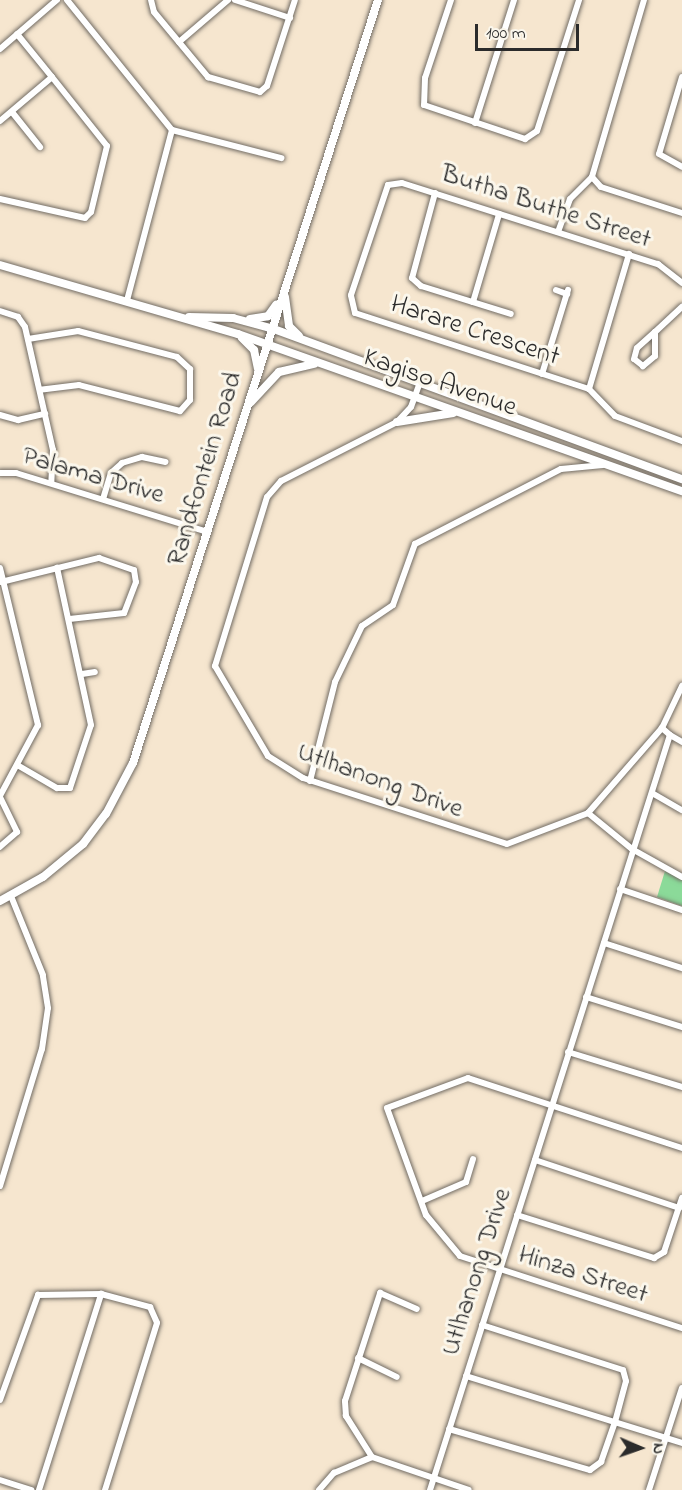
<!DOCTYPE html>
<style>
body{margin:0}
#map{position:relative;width:682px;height:1490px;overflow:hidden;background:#f6e6cf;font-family:"Indie Flower",sans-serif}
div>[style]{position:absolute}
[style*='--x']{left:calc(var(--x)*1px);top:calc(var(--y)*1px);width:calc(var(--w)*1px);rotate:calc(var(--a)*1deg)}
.green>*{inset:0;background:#8bda99}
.roads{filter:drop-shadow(0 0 2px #726c64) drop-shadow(0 0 2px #726c64)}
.minor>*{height:6px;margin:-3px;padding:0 3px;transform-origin:3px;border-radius:3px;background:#fff}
.tertiary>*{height:8px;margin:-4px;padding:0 4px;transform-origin:4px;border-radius:4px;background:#fff}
span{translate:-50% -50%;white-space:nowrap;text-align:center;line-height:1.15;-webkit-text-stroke:6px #fbf7ec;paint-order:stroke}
.street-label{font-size:27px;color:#2b2b2b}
.north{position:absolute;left:610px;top:1418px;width:60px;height:60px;-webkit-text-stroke:4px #fbf7ec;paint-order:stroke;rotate:92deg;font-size:16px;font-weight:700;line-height:24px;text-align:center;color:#2b2b2b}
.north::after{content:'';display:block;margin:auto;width:21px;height:27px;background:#2b2b2b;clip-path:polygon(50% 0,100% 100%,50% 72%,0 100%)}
.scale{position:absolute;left:475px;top:24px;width:104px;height:27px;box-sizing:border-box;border:3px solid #2b2b2b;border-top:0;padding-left:8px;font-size:18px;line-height:21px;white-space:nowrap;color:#2b2b2b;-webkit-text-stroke:4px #fbf7ec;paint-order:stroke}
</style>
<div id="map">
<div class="green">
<i style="clip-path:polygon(665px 871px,682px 880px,682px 906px,657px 897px)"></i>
</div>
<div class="roads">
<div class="minor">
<i style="--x:67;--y:0;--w:167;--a:51.1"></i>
<i style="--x:172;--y:130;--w:176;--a:104.8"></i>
<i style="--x:151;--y:0;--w:12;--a:76"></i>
<i style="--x:154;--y:12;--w:85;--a:50.3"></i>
<i style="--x:208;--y:77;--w:54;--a:16.1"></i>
<i style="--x:260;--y:92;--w:9;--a:-41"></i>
<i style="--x:267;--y:86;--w:90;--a:-72"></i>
<i style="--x:235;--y:0;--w:58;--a:18.1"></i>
<i style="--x:451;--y:0;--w:82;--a:108.4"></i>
<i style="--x:425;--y:78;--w:27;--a:92"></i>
<i style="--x:424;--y:105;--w:107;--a:18.6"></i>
<i style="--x:525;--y:139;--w:14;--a:-34"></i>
<i style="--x:537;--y:131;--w:138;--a:-72.2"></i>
<i style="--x:644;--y:0;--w:184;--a:106.4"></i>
<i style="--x:592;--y:177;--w:13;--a:48"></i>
<i style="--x:601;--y:187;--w:85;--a:17.8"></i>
<i style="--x:17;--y:34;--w:55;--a:50.9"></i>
<i style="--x:179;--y:42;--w:65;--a:-40.6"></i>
<i style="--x:0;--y:49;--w:75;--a:-40.7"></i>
<i style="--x:682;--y:77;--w:80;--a:106.6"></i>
<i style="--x:659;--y:154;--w:26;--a:29"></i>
<i style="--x:12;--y:112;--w:45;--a:51.3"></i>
<i style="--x:0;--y:121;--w:68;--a:-40.2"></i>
<i style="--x:52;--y:77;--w:88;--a:51.4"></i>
<i style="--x:107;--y:146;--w:68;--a:103.6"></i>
<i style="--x:91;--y:212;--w:8;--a:135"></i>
<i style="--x:85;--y:218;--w:87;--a:-167.4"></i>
<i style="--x:475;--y:123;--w:129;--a:-72.4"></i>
<i style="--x:172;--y:130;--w:113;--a:14.4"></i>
<i style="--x:435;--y:193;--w:88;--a:105.1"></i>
<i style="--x:412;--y:278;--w:12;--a:42"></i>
<i style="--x:421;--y:286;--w:94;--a:17.3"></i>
<i style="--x:558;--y:232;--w:35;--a:-70"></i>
<i style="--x:570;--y:199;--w:31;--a:-45"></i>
<i style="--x:556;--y:290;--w:12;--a:20"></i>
<i style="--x:473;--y:302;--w:92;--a:-73.5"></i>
<i style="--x:0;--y:311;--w:19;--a:18"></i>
<i style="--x:18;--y:317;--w:12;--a:55"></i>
<i style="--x:25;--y:327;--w:126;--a:77.2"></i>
<i style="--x:53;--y:450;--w:33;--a:93"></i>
<i style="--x:655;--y:332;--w:24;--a:90"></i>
<i style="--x:655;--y:356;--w:16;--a:140"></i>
<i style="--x:643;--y:366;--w:11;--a:-142"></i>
<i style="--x:634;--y:359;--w:11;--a:-75"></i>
<i style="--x:637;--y:348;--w:24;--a:-42"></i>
<i style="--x:655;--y:332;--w:37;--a:-43"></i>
<i style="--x:28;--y:339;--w:51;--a:-9.1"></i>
<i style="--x:78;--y:331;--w:102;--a:14.7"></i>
<i style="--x:177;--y:357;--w:18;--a:43"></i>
<i style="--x:190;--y:369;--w:31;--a:90"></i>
<i style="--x:190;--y:400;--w:15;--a:132"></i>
<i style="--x:180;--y:411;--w:104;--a:-165.6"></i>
<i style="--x:79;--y:385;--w:39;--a:173"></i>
<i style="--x:542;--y:374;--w:88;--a:-72.8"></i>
<i style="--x:419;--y:385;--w:23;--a:110"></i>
<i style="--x:411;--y:407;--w:21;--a:133"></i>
<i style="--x:397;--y:422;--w:130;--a:153"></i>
<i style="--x:281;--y:481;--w:21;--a:131"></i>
<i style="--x:267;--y:497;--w:177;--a:107.1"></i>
<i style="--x:215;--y:666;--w:104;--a:59.5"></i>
<i style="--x:268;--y:756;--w:41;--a:32.2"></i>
<i style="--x:303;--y:778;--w:214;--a:17.9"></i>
<i style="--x:507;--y:844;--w:87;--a:-20.9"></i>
<i style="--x:588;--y:813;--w:113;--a:-49"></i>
<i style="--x:662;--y:728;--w:47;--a:-64.5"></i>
<i style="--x:589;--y:389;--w:246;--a:-162"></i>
<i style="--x:355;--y:313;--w:18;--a:-103"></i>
<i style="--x:351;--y:295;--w:116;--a:-71.4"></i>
<i style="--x:388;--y:185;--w:14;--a:-8"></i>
<i style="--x:402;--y:183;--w:269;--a:17.6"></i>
<i style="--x:658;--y:264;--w:31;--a:38"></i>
<i style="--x:589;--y:389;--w:141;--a:-73.5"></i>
<i style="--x:589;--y:389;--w:37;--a:46"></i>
<i style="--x:615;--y:416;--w:72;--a:20.5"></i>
<i style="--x:0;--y:415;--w:19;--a:16"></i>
<i style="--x:18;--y:420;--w:28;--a:-13"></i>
<i style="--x:0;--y:473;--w:16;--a:0"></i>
<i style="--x:16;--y:473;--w:201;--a:17.1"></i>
<i style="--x:103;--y:499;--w:27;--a:-73"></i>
<i style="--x:111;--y:473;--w:15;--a:-42"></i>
<i style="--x:122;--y:463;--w:21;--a:-17"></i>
<i style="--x:142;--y:457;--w:24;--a:12"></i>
<i style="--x:0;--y:568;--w:162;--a:76.4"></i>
<i style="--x:38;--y:725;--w:81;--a:118.2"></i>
<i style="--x:1;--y:582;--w:101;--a:-13.8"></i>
<i style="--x:99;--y:558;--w:37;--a:19"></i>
<i style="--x:134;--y:570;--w:12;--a:81"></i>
<i style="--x:136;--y:582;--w:33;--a:111"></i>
<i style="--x:124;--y:613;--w:55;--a:173.8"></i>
<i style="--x:82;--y:674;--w:13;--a:-9"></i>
<i style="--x:670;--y:735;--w:14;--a:30"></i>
<i style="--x:19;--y:766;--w:44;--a:30.1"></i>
<i style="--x:57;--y:788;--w:13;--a:0"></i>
<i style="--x:70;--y:788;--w:66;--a:-71.6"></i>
<i style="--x:91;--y:725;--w:161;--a:-102.2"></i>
<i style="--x:310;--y:781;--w:102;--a:-75.8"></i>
<i style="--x:335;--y:682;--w:62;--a:-64.3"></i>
<i style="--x:362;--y:626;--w:37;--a:-34"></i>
<i style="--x:393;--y:605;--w:65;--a:-70.2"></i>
<i style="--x:415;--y:544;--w:164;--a:-27.2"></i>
<i style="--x:561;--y:469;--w:42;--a:-5.4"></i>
<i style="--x:652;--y:793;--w:34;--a:30"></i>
<i style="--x:0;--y:797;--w:39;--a:64"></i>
<i style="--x:17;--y:832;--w:23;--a:139"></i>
<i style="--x:588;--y:813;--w:57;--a:39.3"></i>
<i style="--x:632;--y:849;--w:57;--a:29.2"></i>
<i style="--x:620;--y:889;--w:65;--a:18.7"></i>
<i style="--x:604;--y:943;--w:82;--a:17.8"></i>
<i style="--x:586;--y:997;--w:101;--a:17.4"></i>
<i style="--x:568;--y:1052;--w:119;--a:17.1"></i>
<i style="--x:682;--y:1148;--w:225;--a:-161.9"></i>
<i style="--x:468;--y:1078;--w:86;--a:159.7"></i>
<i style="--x:387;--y:1108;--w:114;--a:70"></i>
<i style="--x:426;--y:1215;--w:53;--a:50.3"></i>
<i style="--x:460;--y:1256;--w:233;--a:18"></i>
<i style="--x:535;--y:1160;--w:152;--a:18.4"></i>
<i style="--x:0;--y:1186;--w:143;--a:-73"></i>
<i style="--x:42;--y:1049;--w:41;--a:-81.7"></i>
<i style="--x:48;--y:1008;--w:33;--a:-99"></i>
<i style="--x:43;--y:975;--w:85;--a:-112.1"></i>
<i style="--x:422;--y:1201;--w:48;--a:-23.4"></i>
<i style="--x:466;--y:1182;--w:24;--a:-73"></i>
<i style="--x:517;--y:1215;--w:144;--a:17.4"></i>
<i style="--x:654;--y:1258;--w:12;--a:-31"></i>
<i style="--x:664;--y:1252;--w:57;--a:-71.6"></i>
<i style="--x:358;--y:1358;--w:43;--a:26"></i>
<i style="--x:466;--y:1376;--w:226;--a:17.2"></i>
<i style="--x:0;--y:1400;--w:112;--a:-70.1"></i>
<i style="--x:38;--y:1295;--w:63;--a:-0.9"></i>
<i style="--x:101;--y:1294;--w:51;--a:14.9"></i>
<i style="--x:150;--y:1307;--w:17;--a:66"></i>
<i style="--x:157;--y:1323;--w:175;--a:107.3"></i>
<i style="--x:449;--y:1429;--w:147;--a:16.2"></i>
<i style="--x:590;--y:1470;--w:14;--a:-36"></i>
<i style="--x:601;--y:1462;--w:42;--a:-70.7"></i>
<i style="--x:615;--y:1422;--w:42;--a:-75"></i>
<i style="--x:626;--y:1381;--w:11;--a:-105"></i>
<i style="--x:623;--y:1370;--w:148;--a:-162.3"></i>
<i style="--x:372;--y:1457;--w:49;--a:-122.4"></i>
<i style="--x:346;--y:1416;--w:15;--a:-94"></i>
<i style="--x:345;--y:1401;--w:114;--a:-72"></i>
<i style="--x:380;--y:1293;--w:40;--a:23.4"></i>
<i style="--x:0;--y:1480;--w:33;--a:18"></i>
<i style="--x:39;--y:1490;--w:206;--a:-72.4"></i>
<i style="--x:319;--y:1490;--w:23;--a:-49"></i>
<i style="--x:334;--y:1473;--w:41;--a:-22.8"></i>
<i style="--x:372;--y:1457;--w:102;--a:18.8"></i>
<i style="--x:430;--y:1490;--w:792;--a:-72.37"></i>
<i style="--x:670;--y:735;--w:11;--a:-139"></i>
<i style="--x:649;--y:1490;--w:107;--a:-72.1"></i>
</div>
<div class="tertiary">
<i style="--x:0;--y:265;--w:248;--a:16.2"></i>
<i style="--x:238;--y:334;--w:471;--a:19.5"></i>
<i style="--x:285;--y:297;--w:29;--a:82"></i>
<i style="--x:289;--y:326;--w:14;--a:45"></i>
<i style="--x:189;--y:317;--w:44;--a:1.3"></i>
<i style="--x:233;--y:318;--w:39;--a:15"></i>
<i style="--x:271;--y:328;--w:438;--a:20.2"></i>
<i style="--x:250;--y:319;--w:18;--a:-9"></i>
<i style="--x:268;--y:316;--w:14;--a:-54"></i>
<i style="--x:242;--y:338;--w:17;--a:45"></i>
<i style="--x:254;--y:350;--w:19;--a:78"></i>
<i style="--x:251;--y:402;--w:41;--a:-47"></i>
<i style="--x:279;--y:372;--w:36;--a:-13"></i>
<i style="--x:397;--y:422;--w:57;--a:-9.1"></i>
<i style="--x:0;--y:901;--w:49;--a:-29.2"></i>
<i style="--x:43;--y:877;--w:52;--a:-39.5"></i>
<i style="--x:83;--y:844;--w:38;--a:-53"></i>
<i style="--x:106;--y:814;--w:58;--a:-62.1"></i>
<i style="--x:133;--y:763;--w:801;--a:-72.2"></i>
</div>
</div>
<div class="street-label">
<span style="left:546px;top:207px;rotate:18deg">Butha Buthe Street</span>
<span style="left:475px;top:331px;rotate:18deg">Harare Crescent</span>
<span style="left:440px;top:383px;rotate:19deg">Kagiso Avenue</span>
<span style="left:205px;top:469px;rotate:-73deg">Randfontein Road</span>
<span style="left:93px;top:476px;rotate:16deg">Palama Drive</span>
<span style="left:380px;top:781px;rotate:20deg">Utlhanong Drive</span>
<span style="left:477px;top:1272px;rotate:-72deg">Utlhanong Drive</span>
<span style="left:583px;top:1275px;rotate:18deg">Hinza Street</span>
</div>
<div class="north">N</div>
<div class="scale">100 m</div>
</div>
